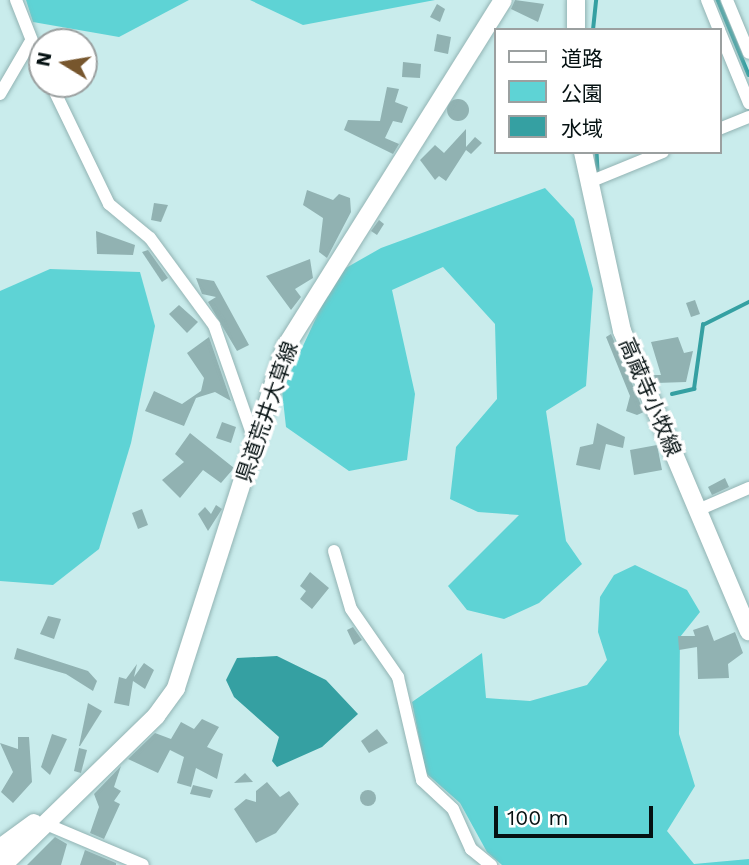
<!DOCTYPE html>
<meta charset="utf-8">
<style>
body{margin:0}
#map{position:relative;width:749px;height:865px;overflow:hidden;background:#c9ecec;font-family:"Work Sans","Noto Sans JP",sans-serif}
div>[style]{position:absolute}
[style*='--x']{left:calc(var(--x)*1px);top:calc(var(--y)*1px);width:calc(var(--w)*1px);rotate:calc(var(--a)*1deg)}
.green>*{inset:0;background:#5ed3d5}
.water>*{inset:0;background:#35a0a2}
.stream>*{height:3.5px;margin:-1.75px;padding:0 1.75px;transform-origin:1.75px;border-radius:1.75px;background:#35a0a2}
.building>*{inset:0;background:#91b2b2}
.round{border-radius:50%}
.roads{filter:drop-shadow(0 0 2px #92b3b3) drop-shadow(0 0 2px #92b3b3)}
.street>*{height:12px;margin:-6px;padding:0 6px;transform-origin:6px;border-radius:6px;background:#fff}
.secondary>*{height:18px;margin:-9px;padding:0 9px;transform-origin:9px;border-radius:9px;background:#fff}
span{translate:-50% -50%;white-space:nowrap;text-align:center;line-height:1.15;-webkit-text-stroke:7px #fff;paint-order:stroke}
.street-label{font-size:21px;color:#051112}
.legend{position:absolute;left:494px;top:28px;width:228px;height:126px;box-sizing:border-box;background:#fff;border:2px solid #9ba0a0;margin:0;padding:9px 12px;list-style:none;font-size:21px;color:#051112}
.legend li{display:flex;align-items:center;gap:14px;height:35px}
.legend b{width:35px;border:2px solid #9ba0a0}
.north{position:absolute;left:28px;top:28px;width:70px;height:70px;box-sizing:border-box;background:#fff;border:2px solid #9ba0a0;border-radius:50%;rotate:281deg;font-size:19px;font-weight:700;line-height:28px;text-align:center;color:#051112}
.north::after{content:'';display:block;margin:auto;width:24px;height:32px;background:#77562d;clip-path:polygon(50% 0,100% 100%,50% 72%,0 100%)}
.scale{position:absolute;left:494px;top:806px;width:159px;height:32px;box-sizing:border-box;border:4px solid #051112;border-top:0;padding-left:9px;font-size:21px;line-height:24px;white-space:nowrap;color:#051112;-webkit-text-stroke:5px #fff;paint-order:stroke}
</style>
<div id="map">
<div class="green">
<i style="clip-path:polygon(26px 0,189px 0,119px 37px,33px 22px)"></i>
<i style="clip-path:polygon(250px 0,435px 0,303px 25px)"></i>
<i style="clip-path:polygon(545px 188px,574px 219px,593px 289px,586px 386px,546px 411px,566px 541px,582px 564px,539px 603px,504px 619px,467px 610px,448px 586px,519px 515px,478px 512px,450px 499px,456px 447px,497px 399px,495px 324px,443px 267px,392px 290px,415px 394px,407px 460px,349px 471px,286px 427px,282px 391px,337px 273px,381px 248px)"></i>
<i style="clip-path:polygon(50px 269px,140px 272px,155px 326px,131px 443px,99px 549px,53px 585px,0 581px,0 291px)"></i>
<i style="clip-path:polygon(635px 565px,687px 590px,700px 612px,680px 637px,679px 734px,695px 786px,667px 831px,694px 864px,749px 859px,749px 865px,502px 865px,487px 852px,460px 803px,426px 773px,412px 702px,482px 653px,486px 698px,530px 701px,587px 685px,607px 660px,598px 632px,600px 597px,614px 575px)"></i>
</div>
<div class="water">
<i style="clip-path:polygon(277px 656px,326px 680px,358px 714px,322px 747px,277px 767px,272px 761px,279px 737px,234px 697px,226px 680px,237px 658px)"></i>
</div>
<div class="stream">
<i style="--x:718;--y:0;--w:81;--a:67.5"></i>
<i style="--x:593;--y:30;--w:30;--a:-84"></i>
<i style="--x:597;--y:152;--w:20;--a:87"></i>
<i style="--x:672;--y:394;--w:23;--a:-13"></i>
<i style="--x:694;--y:389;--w:65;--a:-82"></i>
<i style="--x:703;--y:325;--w:51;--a:-26.6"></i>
</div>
<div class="building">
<i style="clip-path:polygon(515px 0,544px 4px,538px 22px,511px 9px)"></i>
<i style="clip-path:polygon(437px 4px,445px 9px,440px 22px,430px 17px)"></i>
<i style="clip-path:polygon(437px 34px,451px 37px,448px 54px,434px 51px)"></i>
<i style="clip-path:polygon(403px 62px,421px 64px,420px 78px,402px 77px)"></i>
<i style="clip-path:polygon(387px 87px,399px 89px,395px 102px,408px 107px,402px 123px,393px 121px,385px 138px,399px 144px,393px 154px,344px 130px,348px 120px,380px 121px)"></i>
<i class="round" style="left:447px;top:99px;width:22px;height:22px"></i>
<i style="clip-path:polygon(466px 129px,466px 147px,475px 137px,482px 143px,471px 154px,466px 150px,446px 181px,439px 176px,435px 180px,420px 160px,435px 145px,444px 153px)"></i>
<i style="clip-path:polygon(307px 190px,333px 200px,339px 194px,350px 198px,351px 212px,327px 258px,319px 252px,323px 218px,303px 205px)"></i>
<i style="clip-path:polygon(154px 203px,168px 205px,161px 222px,151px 220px)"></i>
<i style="clip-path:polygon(379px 220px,384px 224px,377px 235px,371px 231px)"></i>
<i style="clip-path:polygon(96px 231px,135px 245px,133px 255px,97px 254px)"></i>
<i style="clip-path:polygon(148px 250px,168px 278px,162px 282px,142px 252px)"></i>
<i style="clip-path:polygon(310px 259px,313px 278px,295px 289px,301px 297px,291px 310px,266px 276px)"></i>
<i style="clip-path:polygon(196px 278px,214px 281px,249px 345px,237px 351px,208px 302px,216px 297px,202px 294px)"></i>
<i style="clip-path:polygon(695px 300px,700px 314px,691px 317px,686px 303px)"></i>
<i style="clip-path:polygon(179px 305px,198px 322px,187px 333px,169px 314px)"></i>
<i style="clip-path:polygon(611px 334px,644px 412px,637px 415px,626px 411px,630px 396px,606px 337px)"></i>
<i style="clip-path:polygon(209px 337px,231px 401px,215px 392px,196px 398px,184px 426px,145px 411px,154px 391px,182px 404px,201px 391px,204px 378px,187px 353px)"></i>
<i style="clip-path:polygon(678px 337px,684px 353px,693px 351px,686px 382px,656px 383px,653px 375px,661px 375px,651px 342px)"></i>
<i style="clip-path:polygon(222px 422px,236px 427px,231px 443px,216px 438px)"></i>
<i style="clip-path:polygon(597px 423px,625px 437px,623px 448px,606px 444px,600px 470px,576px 465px,580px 447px,593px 444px)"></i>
<i style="clip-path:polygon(190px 433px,234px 468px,221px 483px,203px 470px,180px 498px,162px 480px,184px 462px,175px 454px)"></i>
<i style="clip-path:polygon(657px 445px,662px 470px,634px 475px,630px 450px)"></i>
<i style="clip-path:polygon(725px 478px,729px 487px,712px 495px,708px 487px)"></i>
<i style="clip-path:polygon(216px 505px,222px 509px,208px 531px,198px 514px,205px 507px,211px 514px)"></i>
<i style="clip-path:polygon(142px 509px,148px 525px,138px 529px,132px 513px)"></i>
<i style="clip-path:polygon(310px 572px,329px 588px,312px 609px,300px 599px,306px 591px,300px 586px)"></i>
<i style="clip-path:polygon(48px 616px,61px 619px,54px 639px,40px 634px)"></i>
<i style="clip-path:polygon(708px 625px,714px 641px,735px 632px,740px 645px,743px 653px,728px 664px,729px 678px,698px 679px,697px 647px,679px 650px,678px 636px,695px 636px,693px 630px)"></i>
<i style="clip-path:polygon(353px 627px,362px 640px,354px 645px,347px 630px)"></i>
<i style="clip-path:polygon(17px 648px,88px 671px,97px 681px,93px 691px,66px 674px,14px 659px)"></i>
<i style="clip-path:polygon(144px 663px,154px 670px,145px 689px,133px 681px,129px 706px,114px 703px,119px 677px,126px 679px,137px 664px,134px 677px)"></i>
<i style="clip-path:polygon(88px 703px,102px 711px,80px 746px,79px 746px)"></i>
<i style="clip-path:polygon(202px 719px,219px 727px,207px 747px,223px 754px,217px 779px,196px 768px,191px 787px,177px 783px,184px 757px,170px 750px,158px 773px,128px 759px,155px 733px,171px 739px,181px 722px,194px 729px)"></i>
<i style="clip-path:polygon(377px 729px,388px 743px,369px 753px,361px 741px)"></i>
<i style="clip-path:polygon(52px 734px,67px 739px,50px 775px,41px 767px)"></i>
<i style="clip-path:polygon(18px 737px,29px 737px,32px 782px,13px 803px,1px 792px,13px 772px,0 743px,18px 749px)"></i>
<i style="clip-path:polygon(79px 748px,87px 750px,81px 773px,74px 771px)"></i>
<i style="clip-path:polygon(121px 766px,114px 787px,121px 791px,114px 801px,120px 804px,104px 839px,90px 833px,99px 807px,94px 794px)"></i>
<i style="clip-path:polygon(245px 773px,253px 782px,234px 783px)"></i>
<i style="clip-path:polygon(267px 782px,280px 797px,289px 791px,299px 804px,276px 833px,256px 843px,234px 809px,246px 799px,256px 802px,256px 791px)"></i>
<i style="clip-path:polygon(193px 785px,213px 790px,210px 798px,190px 794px)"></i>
<i class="round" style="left:360px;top:790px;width:16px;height:16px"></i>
<i style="clip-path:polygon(55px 837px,67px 844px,61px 865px,27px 865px)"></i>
<i style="clip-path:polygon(85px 850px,116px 863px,116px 865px,80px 865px)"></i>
</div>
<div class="roads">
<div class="street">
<i style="--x:16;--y:0;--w:71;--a:68.5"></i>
<i style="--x:707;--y:0;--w:32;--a:68"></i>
<i style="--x:727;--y:0;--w:57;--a:67.5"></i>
<i style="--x:719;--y:30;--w:79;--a:67.7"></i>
<i style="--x:51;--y:84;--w:133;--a:64.2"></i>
<i style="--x:109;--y:204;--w:53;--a:39.7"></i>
<i style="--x:150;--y:238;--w:108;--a:53.7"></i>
<i style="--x:214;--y:325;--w:124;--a:70.7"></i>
<i style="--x:0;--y:94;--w:61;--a:-59.7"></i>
<i style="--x:719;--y:129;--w:32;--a:-22"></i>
<i style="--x:587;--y:183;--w:82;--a:-22.2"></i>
<i style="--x:698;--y:510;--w:56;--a:-23.3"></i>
<i style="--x:334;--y:551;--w:60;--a:73.7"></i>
<i style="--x:351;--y:609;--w:83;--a:55.3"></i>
<i style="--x:398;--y:677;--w:106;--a:76.9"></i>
<i style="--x:422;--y:780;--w:42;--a:43.1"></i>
<i style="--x:453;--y:809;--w:44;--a:65.8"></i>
<i style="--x:471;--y:849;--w:26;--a:39"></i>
<i style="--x:46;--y:824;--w:105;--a:22.9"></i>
</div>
<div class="secondary">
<i style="--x:576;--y:0;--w:30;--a:90"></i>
<i style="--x:583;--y:152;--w:183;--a:77.7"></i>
<i style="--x:622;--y:331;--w:326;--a:67.1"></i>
<i style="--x:0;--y:848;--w:42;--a:-36.3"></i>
<i style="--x:3;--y:865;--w:214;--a:-44.2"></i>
<i style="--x:156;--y:716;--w:34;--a:-54"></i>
<i style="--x:176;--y:688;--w:359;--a:-72.2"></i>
<i style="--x:286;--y:346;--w:408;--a:-57.9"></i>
</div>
</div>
<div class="street-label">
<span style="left:650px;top:397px;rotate:67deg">高蔵寺小牧線</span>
<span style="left:267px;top:412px;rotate:-71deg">県道荒井大草線</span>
</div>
<ul class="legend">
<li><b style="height:9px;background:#fff"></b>道路</li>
<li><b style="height:19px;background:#5ed3d5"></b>公園</li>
<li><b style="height:19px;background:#35a0a2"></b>水域</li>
</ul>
<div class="north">N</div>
<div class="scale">100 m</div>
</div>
